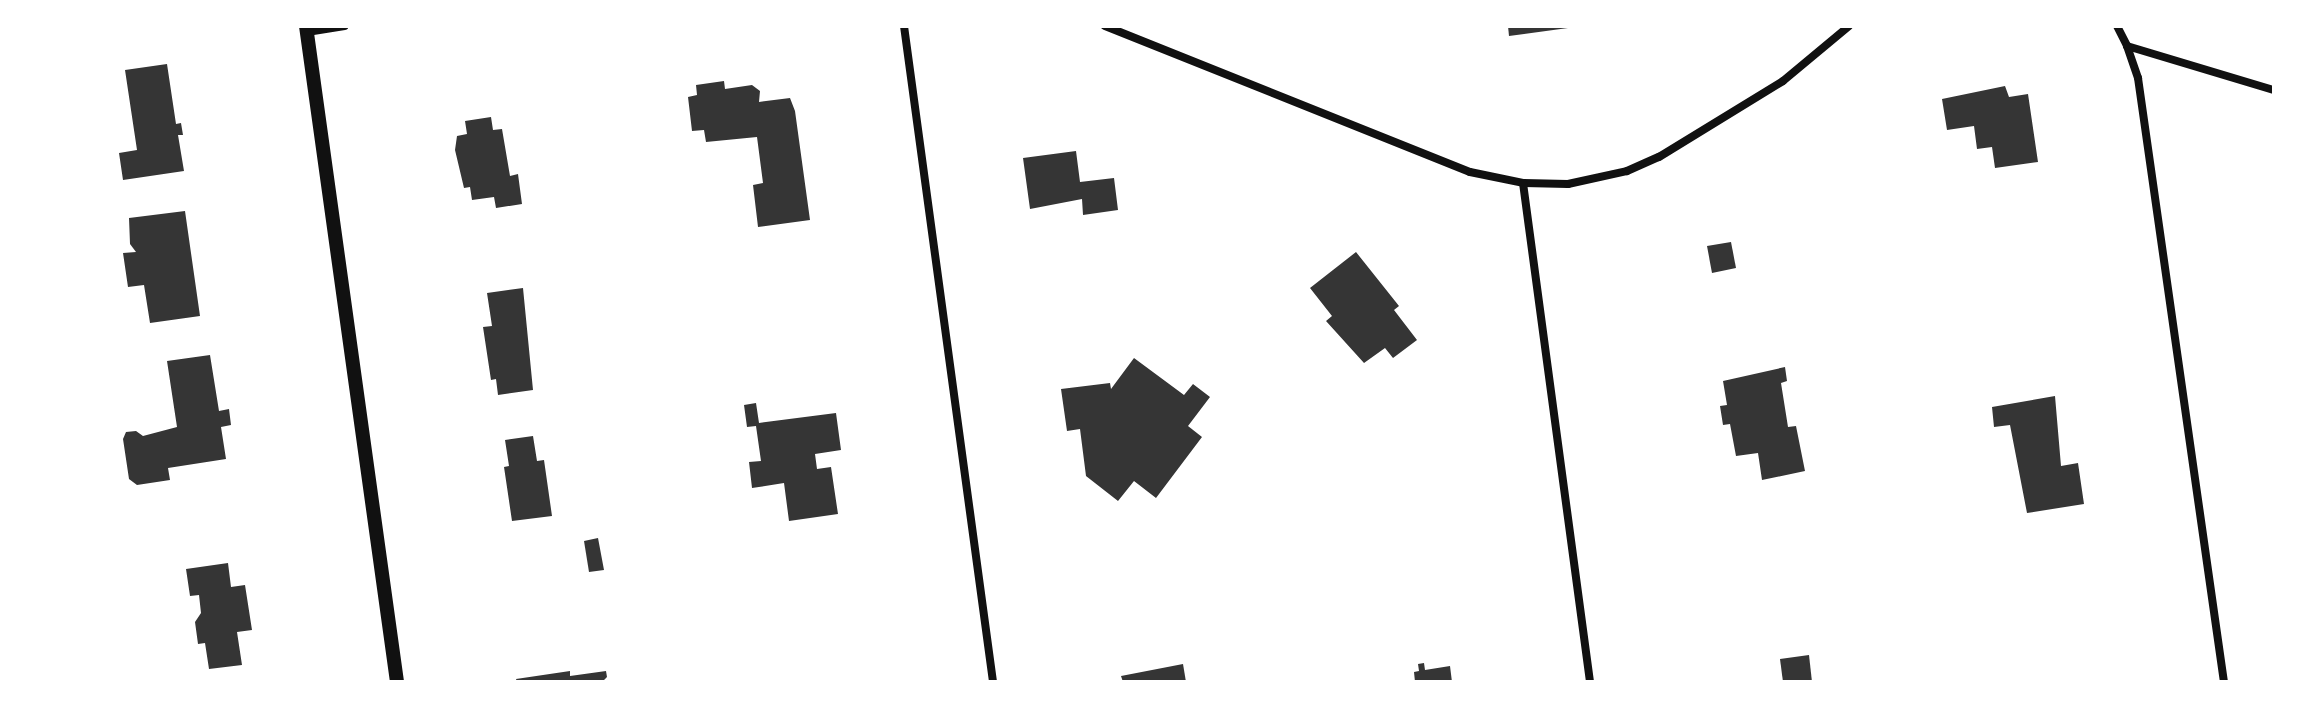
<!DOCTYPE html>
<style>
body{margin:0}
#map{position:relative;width:2300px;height:708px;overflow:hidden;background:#fff;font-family:"Alegreya Sans",sans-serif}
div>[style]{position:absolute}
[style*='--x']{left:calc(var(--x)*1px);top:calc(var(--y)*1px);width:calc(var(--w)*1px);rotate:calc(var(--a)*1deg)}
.building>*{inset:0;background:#353535}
.minor>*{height:8px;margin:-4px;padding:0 4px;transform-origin:4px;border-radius:4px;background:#111}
.tertiary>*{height:14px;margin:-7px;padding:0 7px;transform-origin:7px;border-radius:7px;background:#111}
span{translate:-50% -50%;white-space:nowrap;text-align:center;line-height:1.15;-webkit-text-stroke:6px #fff;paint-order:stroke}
.frame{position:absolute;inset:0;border:28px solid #fff;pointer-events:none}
</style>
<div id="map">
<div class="building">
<i style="clip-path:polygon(1508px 26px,1568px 26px,1568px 28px,1509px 36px)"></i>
<i style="clip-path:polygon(167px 64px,176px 124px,181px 123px,183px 135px,178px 135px,184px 171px,123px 180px,119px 153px,137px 150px,125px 70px)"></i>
<i style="clip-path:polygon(724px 81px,725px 89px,752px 85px,760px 91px,759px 102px,790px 98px,795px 111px,810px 220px,758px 227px,753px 185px,763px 183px,757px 137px,706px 142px,704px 130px,692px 131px,688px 97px,697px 95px,696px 85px)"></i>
<i style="clip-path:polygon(2005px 86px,2009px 97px,2028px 94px,2038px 162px,1995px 168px,1992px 147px,1977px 149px,1974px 126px,1947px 130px,1942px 99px)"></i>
<i style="clip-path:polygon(491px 117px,493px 130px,502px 129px,510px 176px,518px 174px,522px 204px,496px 208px,494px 197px,472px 200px,470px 187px,464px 188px,455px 150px,457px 136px,467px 134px,465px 121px)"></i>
<i style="clip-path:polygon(1076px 151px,1080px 182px,1114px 178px,1118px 210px,1083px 215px,1082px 199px,1030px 209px,1023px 158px)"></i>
<i style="clip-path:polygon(185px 211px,200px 316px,150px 323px,144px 285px,128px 287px,123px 253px,136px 252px,130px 244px,129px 218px)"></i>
<i style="clip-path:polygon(1731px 242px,1736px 268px,1712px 273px,1707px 246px)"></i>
<i style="clip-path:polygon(1356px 252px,1399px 306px,1394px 310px,1417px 340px,1393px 358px,1385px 348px,1364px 363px,1326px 321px,1332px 316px,1310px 288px)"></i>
<i style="clip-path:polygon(523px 288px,533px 390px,498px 395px,496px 379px,491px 380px,483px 327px,492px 326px,487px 293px)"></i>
<i style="clip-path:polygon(210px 355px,219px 411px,229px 409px,231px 425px,221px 427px,226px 459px,168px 468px,170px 480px,137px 485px,129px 479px,123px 439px,126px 432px,136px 431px,143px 436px,177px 427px,167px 361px)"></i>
<i style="clip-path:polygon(1134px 358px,1184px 395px,1193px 384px,1210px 397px,1188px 426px,1202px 437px,1156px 498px,1134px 481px,1118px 501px,1086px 476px,1080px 429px,1067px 431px,1061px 389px,1110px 383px,1111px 389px)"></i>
<i style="clip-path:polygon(1785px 367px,1787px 381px,1781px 383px,1788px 427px,1796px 426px,1805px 471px,1762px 480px,1758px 453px,1736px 456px,1730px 424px,1723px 425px,1720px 406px,1727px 405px,1723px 381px)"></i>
<i style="clip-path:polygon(2055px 396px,2061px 466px,2078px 463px,2084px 504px,2027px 513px,2010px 425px,1994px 427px,1992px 407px)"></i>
<i style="clip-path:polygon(756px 403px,759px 423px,836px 413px,841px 450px,815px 454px,817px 469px,831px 467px,838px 514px,789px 521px,784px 483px,752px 488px,749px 462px,761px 461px,756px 426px,747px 427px,744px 405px)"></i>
<i style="clip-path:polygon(533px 436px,537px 461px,544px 460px,552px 516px,512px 521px,504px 467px,509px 466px,505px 440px)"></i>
<i style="clip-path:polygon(598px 538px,604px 570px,589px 572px,584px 541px)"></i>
<i style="clip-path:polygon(228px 563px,231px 587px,245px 585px,252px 630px,237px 632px,242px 665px,209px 669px,205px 643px,198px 644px,195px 622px,201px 613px,199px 595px,190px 596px,186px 569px)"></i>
<i style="clip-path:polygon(1809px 655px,1812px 682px,1783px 682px,1780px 659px)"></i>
<i style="clip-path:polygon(1424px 663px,1425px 670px,1450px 666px,1452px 682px,1415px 682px,1414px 672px,1419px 671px,1418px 664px)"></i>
<i style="clip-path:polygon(1183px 664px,1186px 682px,1123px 682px,1121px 676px)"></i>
<i style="clip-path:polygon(570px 671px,570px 676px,606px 671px,607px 677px,602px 682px,517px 682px,516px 679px)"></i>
</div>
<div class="minor">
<i style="--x:904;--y:26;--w:662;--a:82.27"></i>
<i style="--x:1105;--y:26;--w:393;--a:21.8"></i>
<i style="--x:1470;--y:172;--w:54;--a:11.7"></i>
<i style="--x:1523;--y:183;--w:45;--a:1.3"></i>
<i style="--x:1568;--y:184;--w:60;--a:-12.4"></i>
<i style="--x:1627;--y:171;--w:35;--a:-24"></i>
<i style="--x:1659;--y:157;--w:145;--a:-31.5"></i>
<i style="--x:1783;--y:81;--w:86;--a:-39.8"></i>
<i style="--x:2117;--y:26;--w:22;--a:63"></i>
<i style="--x:2127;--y:46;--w:153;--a:16.7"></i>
<i style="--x:307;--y:32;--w:38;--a:-9"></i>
<i style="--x:2127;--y:46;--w:34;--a:71"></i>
<i style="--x:2138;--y:78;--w:610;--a:81.9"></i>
<i style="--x:1523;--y:183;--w:503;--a:82.35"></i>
</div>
<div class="tertiary">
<i style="--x:306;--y:26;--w:662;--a:82.1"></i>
</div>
<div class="frame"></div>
</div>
